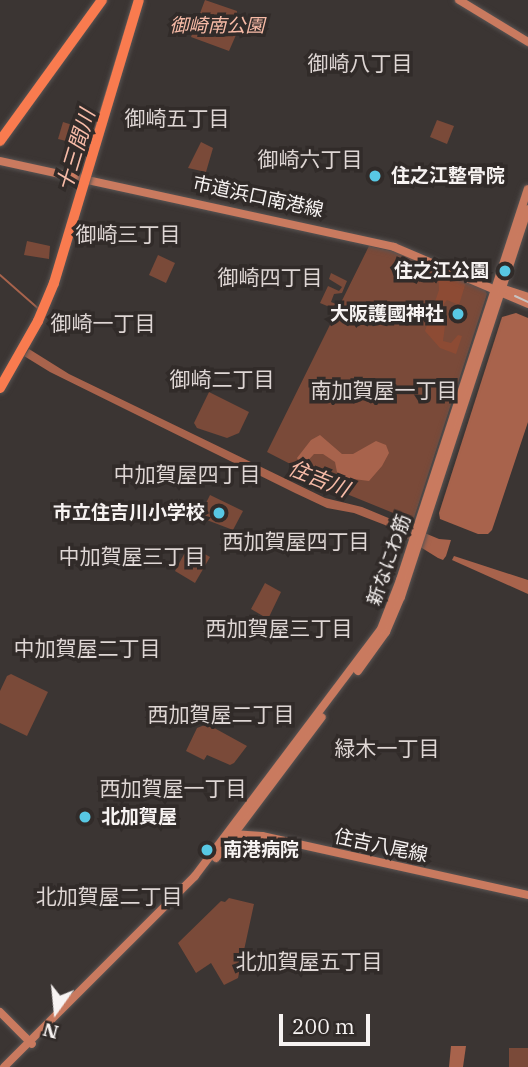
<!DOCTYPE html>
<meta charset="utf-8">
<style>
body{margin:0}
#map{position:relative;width:528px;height:1067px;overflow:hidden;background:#3b3533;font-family:"IBM Plex Serif","Noto Sans JP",serif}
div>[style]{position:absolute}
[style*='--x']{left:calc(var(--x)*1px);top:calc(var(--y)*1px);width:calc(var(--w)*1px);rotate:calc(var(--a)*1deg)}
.green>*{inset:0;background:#7a4a39}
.forest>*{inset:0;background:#8d4b34}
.water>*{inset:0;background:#a8634c}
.stream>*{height:2px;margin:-1px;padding:0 1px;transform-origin:1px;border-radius:1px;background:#a8634c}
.roads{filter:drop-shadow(0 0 2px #595453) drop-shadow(0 0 2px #595453)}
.major>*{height:8px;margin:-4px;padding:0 4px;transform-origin:4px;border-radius:4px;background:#c97a5f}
.highway>*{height:10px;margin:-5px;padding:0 5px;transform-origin:5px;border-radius:5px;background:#f97b4f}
.tram>*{height:2px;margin:-1px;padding:0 1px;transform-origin:1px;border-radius:1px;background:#c8c3c2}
.bridges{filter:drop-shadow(0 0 2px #595453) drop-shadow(0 0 2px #595453)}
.highway-bridge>*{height:10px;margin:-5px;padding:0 5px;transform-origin:5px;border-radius:5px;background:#f97b4f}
.dots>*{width:19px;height:19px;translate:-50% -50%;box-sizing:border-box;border:4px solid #312b29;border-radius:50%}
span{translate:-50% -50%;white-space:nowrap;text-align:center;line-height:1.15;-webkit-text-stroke:7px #312b29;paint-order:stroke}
.park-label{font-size:19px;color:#f6baa6;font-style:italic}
.poi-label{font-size:19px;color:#f7f3f2;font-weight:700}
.left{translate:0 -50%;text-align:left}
.right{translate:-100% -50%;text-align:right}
.street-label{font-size:19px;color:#f7f3f2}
.neighbourhood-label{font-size:21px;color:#ded6d4}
.water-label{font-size:21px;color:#f8bca8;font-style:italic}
.north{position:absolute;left:21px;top:976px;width:70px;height:70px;-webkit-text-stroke:5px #312b29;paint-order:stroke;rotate:195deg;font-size:19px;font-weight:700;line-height:28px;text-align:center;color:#f7f3f2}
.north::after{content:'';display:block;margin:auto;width:24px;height:32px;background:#f7f3f2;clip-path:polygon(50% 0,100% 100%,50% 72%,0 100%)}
.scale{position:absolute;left:279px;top:1014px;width:91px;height:32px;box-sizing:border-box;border:4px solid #f7f3f2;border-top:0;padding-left:9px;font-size:21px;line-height:24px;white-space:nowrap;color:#f7f3f2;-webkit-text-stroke:5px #312b29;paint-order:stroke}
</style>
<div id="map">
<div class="green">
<i style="clip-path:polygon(205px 0,237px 11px,236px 16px,243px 19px,229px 51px,191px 37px)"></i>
<i style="clip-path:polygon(437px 120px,454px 126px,447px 144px,430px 137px)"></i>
<i style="clip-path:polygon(63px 122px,82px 128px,78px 144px,58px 139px)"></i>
<i style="clip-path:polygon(201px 142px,213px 148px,206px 172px,188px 168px)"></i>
<i style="clip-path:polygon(27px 241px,50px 246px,49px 259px,24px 255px)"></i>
<i style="clip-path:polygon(369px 246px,396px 252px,485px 290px,487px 294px,413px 521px,300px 475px,302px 470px,267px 452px)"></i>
<i style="clip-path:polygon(158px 255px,175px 263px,166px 283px,149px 275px)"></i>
<i style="clip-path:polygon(331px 273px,347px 281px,342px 293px,334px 294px,331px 302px,336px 304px,332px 308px,320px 303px,328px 286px,339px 291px,342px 287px,329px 279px)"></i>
<i style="clip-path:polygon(209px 392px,249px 412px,239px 433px,227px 438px,197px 428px,194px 423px)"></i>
<i style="clip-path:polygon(210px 495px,243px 511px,233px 530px,199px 517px)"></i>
<i style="clip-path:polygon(189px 545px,210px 557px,195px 583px,175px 571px)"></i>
<i style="clip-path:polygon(265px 583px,281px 592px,268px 619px,251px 609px)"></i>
<i style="clip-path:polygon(11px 674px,48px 692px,27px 736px,0 723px,0 691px,7px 676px)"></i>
<i style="clip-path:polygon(207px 724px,247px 746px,234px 763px,230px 765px,207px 755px,204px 760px,186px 751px,197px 728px)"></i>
<i style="clip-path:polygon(229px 898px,254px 904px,238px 978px,224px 985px,211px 963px,196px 973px,178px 943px,221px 901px,225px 902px)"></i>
<i style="clip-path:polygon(509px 1048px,528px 1048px,528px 1067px,509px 1067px)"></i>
</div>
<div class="forest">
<i style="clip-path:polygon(438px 271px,466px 282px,459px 305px,447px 300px,437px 313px,442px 316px,440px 323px,445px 326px,443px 341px,451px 343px,458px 335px,462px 336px,456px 354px,440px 348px,425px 331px,439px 290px)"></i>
</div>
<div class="water">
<i style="clip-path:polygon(516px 313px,528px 318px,528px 422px,492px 530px,488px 534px,478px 534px,440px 519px,439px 513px,502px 317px)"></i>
<i style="clip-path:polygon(29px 349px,69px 374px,325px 498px,362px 507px,439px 539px,451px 540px,446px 556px,443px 560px,438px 558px,385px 525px,354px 513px,327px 508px,295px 493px,50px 372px,24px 356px)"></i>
<i style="clip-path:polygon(320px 435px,342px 454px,353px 454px,376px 441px,386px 445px,389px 453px,382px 466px,369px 481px,338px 477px,335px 462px,323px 454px,314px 454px,302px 467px,297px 458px,311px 440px)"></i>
<i style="clip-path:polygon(454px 556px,528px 580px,528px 594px,452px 560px)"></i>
<i style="clip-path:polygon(451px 1046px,466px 1046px,463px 1067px,449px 1067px)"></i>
</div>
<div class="stream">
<i style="--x:91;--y:143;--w:138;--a:-73.1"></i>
<i style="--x:0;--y:275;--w:53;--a:41.2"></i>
</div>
<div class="roads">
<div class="major">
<i style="--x:459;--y:0;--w:81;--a:31.3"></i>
<i style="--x:0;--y:161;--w:403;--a:12.3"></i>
<i style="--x:394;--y:247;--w:146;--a:23"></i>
<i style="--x:504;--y:289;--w:25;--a:18"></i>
<i style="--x:358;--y:671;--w:48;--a:-54.3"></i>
<i style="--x:386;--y:632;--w:38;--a:-67"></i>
<i style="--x:401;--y:597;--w:408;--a:-71.9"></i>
<i style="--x:233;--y:834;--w:29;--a:4"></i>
<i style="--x:262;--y:836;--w:272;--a:12.5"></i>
<i style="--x:216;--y:858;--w:176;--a:-53.1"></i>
<i style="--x:0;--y:1012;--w:45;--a:45"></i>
<i style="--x:4;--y:1067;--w:270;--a:-45"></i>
<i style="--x:195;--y:876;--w:309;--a:-53"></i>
<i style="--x:381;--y:629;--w:53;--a:-68.8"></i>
<i style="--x:400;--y:580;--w:411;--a:-71.9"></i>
</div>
<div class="highway">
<i style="--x:0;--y:141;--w:174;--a:-54.1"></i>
</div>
</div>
<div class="tram">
<i style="--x:515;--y:296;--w:14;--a:25"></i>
</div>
<div class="bridges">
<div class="highway-bridge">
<i style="--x:0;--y:388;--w:77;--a:-60.4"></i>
<i style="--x:38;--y:321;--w:41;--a:-67.2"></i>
<i style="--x:54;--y:283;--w:295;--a:-73.3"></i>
</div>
</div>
<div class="dots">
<i style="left:375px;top:176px;background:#58c8e4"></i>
<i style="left:505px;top:271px;background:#58c8e4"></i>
<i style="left:458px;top:314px;background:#58c8e4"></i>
<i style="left:219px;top:513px;background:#58c8e4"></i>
<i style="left:85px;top:817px;background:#58c8e4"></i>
<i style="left:207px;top:850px;background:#58c8e4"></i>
</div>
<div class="park-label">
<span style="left:217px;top:26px">御崎南公園</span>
</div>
<div class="poi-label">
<span class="left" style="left:391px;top:176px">住之江整骨院</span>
<span class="right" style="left:489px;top:271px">住之江公園</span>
<span class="right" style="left:444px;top:314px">大阪護國神社</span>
<span class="right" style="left:205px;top:513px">市立住吉川小学校</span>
<span class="left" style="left:101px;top:817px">北加賀屋</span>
<span class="left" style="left:223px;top:850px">南港病院</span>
</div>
<div class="street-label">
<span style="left:258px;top:197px;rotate:12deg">市道浜口南港線</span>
<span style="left:389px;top:560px;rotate:-71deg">新なにわ筋</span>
<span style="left:381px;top:846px;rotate:12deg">住吉八尾線</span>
</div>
<div class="neighbourhood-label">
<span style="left:360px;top:63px">御崎八丁目</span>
<span style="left:177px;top:118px">御崎五丁目</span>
<span style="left:310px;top:159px">御崎六丁目</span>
<span style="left:128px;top:234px">御崎三丁目</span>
<span style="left:270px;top:277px">御崎四丁目</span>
<span style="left:103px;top:323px">御崎一丁目</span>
<span style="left:222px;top:379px">御崎二丁目</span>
<span style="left:384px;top:390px">南加賀屋一丁目</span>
<span style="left:187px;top:474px">中加賀屋四丁目</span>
<span style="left:296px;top:541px">西加賀屋四丁目</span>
<span style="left:132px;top:556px">中加賀屋三丁目</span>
<span style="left:279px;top:628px">西加賀屋三丁目</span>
<span style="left:87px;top:648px">中加賀屋二丁目</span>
<span style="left:221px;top:714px">西加賀屋二丁目</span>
<span style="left:387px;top:748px">緑木一丁目</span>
<span style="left:173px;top:788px">西加賀屋一丁目</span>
<span style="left:109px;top:896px">北加賀屋二丁目</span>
<span style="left:309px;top:961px">北加賀屋五丁目</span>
</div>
<div class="water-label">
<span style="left:75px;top:150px;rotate:-73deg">十三間川</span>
<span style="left:319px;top:478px;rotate:22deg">住吉川</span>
</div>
<div class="north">N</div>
<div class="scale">200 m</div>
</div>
